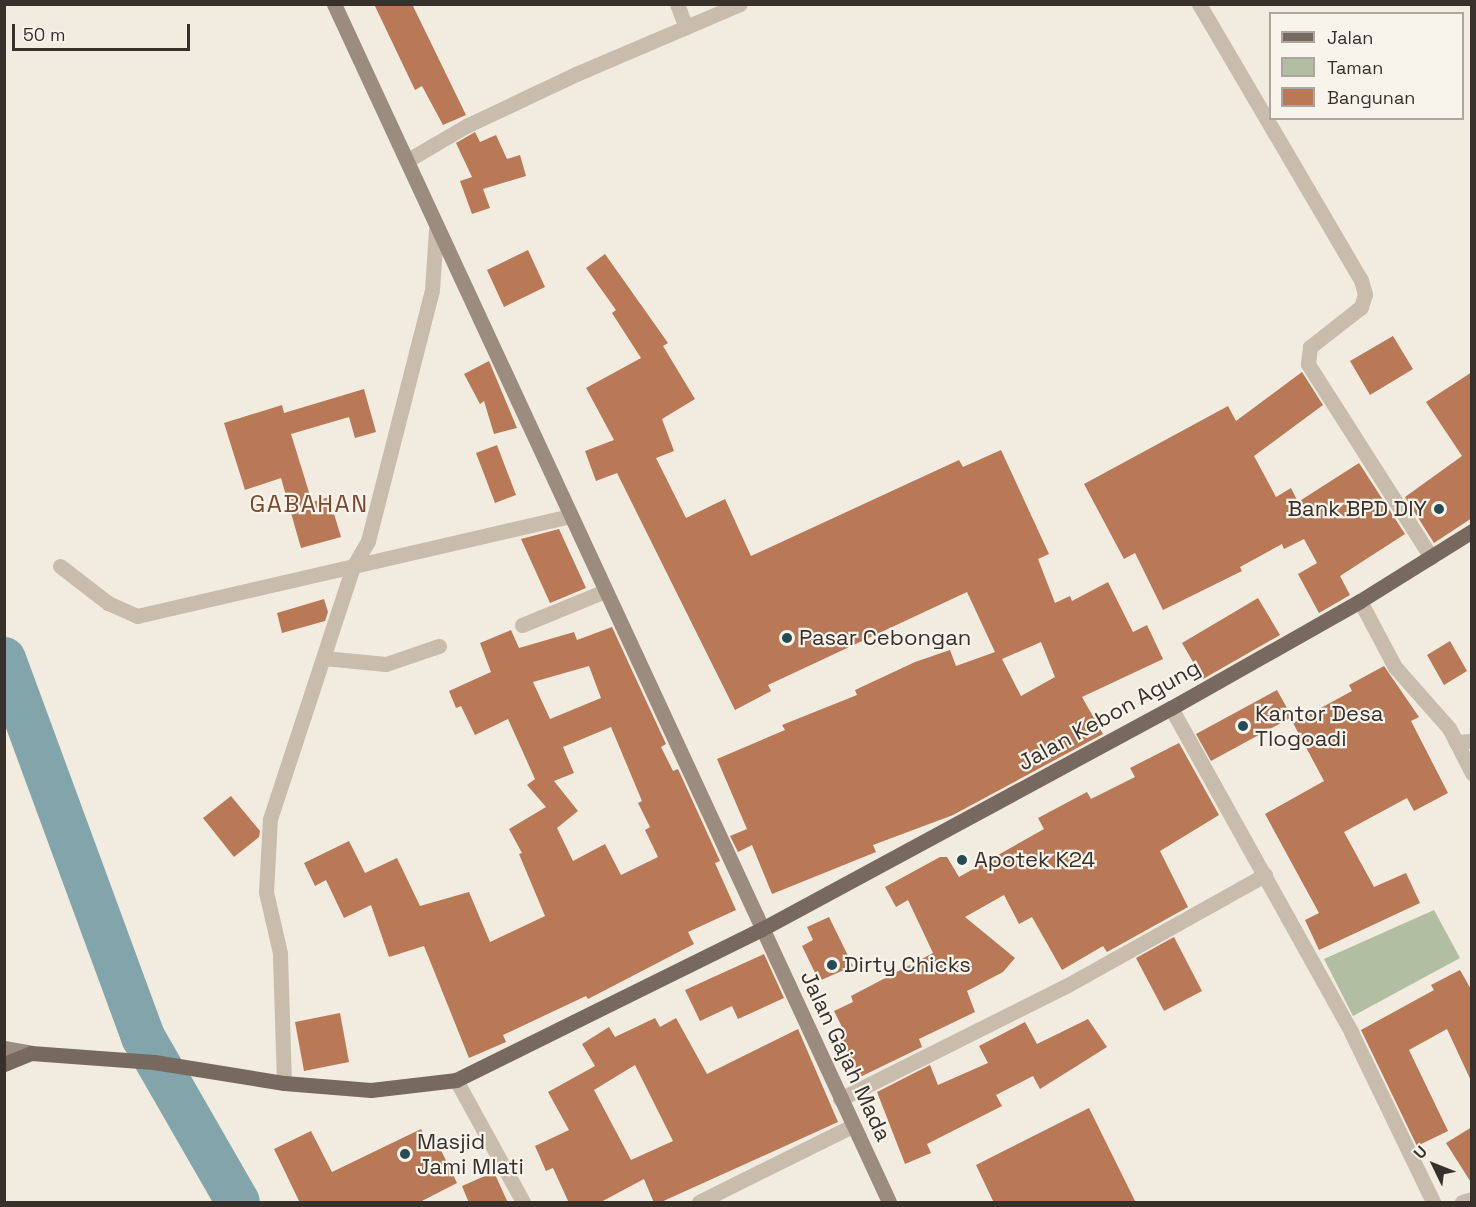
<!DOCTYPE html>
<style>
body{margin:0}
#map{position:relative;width:1476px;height:1207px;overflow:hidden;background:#f1ebe0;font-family:"Space Grotesk",sans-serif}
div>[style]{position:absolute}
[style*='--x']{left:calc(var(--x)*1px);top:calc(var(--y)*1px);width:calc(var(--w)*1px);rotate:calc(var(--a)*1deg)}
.green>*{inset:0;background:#b1bea2}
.river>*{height:44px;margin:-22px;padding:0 22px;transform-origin:22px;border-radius:22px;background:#82a4ab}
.building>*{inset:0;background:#b97956}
.minor>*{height:15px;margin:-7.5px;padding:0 7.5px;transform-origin:7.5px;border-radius:7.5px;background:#c8bcad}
.secondary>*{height:15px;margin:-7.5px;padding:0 7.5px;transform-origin:7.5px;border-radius:7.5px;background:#9b8c7f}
.primary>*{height:15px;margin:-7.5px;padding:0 7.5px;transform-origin:7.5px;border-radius:7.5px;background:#77695e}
.dots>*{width:16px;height:16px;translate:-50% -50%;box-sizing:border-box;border:3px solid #f8f4ec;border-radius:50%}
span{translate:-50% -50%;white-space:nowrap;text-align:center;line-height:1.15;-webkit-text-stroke:4.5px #f8f4ec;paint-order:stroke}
.poi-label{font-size:22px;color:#37302b}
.right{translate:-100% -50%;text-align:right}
.left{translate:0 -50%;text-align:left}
.street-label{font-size:22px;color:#37302b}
.neighbourhood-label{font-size:24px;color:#7d492d;letter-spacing:1.5px}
.frame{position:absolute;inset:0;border:6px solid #37302b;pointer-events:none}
.legend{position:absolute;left:1269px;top:12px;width:195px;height:108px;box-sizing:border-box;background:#f8f4ec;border:2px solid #aba69f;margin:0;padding:8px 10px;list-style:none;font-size:18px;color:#37302b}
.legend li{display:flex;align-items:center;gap:12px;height:30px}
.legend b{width:30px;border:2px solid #aba69f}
.north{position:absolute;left:1404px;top:1135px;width:60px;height:60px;-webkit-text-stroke:4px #f8f4ec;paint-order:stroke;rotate:313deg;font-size:16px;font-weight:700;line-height:24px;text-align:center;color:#37302b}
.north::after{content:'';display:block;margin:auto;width:21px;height:27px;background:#37302b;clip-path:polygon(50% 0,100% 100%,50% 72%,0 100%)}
.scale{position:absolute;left:12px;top:24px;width:178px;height:27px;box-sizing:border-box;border:3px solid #37302b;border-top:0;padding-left:8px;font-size:18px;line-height:21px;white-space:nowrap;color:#37302b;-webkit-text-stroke:4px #f8f4ec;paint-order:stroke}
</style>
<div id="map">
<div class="green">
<i style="clip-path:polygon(1434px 910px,1460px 958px,1353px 1016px,1324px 959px)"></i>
</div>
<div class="river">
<i style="--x:4;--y:659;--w:403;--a:69.8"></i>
<i style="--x:143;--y:1037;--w:190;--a:60.1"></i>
</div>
<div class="building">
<i style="clip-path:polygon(374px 4px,412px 4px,466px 115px,443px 125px,422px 86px,415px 90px)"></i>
<i style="clip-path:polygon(475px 132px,480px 142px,496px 135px,507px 159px,520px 155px,526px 176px,483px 189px,490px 208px,472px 214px,460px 181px,472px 177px,456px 143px)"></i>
<i style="clip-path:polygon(528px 250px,545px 287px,504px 307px,487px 270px)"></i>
<i style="clip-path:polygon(evenodd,605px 254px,668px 343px,663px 346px,695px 399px,662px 419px,674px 451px,656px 458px,686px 518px,725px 499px,751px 556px,959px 460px,963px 467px,1001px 450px,1049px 554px,1038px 559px,1055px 603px,1070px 596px,1072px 601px,1108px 582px,1133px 632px,1147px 625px,1163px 659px,1082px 697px,1103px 734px,953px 815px,873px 845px,876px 852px,772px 894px,752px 845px,738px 852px,730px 836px,747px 829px,717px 759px,785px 730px,782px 725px,857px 695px,855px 690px,915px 662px,950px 650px,956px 666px,995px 652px,967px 592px,768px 685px,771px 691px,735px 710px,617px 473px,596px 481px,585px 451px,614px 440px,586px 388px,641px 358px,612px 313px,616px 310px,586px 268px,605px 254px,1041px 642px,1055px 677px,1021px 696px,1002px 659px,1041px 642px)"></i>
<i style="clip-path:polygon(1393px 336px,1413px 369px,1370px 395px,1350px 361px)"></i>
<i style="clip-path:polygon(489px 361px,517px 428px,494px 434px,484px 401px,480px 404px,464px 374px)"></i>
<i style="clip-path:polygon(1302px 372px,1323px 405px,1254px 456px,1276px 497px,1291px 488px,1298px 502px,1359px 463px,1405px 534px,1340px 576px,1350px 595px,1319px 613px,1298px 574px,1317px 563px,1304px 539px,1284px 549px,1282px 544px,1240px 567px,1242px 571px,1163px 610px,1135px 553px,1124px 559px,1084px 484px,1228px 406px,1236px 421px)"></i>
<i style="clip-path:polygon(1472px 372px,1472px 518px,1434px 543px,1405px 497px,1462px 456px,1426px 402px)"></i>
<i style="clip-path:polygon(364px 389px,376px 432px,355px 438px,349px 417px,291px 434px,312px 502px,329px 497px,341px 537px,301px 548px,281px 478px,245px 490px,224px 423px,282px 405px,284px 413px)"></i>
<i style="clip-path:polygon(497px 445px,516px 495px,495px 503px,476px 453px)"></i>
<i style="clip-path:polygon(559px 529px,586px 588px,550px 603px,521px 539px)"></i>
<i style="clip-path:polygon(1258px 598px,1280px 635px,1203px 679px,1182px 643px)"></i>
<i style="clip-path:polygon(324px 599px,328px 612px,325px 621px,282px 633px,277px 613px)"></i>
<i style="clip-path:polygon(evenodd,612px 627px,666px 744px,661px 747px,673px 771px,678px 769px,720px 861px,715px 863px,736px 910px,688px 932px,694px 944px,588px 999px,586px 996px,503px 1035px,506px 1042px,469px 1058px,424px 946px,389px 957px,371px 905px,344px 918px,326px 880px,315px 886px,304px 863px,349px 841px,365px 873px,397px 858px,420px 906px,469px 892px,490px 942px,545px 916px,519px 854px,522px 853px,509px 829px,546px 807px,527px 785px,535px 779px,508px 719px,475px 735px,461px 706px,456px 708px,449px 691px,491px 672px,480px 643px,511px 630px,519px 648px,574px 632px,577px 640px,612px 627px,589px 666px,601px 698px,550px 719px,533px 682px,589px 666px,612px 627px,611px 727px,642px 801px,638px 803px,650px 827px,645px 830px,658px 857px,621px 875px,605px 844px,573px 861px,557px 828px,578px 811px,554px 781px,574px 773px,563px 747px,611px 727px)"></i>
<i style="clip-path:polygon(1450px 641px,1467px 671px,1444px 685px,1427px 655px)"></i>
<i style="clip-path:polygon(1384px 666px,1419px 717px,1411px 721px,1448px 793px,1414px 811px,1407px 798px,1344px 832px,1374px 887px,1406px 873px,1420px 903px,1319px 950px,1305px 920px,1319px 913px,1265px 814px,1324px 781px,1293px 723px,1352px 691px,1349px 685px)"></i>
<i style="clip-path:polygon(1277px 690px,1292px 717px,1211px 761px,1196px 734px)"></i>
<i style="clip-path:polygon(1179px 743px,1219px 815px,1160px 851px,1188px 907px,1107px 952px,1103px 946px,1062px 970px,1032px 917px,1019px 924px,1004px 895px,965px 917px,1015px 958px,1003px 972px,967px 991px,975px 1012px,919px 1039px,922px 1047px,860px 1077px,840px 1037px,846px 1035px,834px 1011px,853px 1002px,851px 996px,933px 953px,908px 900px,896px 907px,885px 887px,940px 857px,947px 857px,959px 877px,1044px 829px,1038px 818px,1087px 792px,1091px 799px,1135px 777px,1130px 768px)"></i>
<i style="clip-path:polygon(231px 796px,260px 831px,259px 837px,234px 857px,203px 818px)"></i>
<i style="clip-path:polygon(829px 917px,853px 966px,819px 981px,802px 946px,813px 940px,807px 927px)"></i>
<i style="clip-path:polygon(1174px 937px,1202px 991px,1164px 1011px,1136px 958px)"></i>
<i style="clip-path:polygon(764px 954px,784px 998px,738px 1019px,732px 1006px,700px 1021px,685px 990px)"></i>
<i style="clip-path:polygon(1460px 970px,1472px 991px,1472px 1083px,1447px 1029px,1409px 1050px,1448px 1131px,1417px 1146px,1361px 1030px,1434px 990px,1431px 985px)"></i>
<i style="clip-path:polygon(340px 1013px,349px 1062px,304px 1071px,295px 1022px)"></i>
<i style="clip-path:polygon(evenodd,655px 1018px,660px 1027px,676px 1018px,707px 1074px,798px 1029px,838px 1122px,659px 1203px,654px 1203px,644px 1179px,599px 1203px,569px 1203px,553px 1168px,546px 1171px,535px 1146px,569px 1130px,548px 1092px,595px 1066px,582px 1044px,609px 1027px,615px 1037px,655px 1018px,635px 1065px,673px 1141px,631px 1160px,594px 1090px,635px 1065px)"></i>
<i style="clip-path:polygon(1088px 1019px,1107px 1047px,1040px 1089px,1033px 1076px,996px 1095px,1002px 1106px,927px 1144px,931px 1153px,905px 1164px,877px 1092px,930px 1065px,938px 1085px,988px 1063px,979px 1046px,1025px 1022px,1037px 1044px)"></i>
<i style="clip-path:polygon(1089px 1108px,1136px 1203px,994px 1203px,976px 1165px)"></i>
<i style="clip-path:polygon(1472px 1127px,1472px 1184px,1446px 1143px)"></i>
<i style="clip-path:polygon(421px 1129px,427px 1142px,435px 1138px,457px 1183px,418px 1203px,300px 1203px,274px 1149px,311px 1131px,332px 1172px)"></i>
<i style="clip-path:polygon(494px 1172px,508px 1203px,469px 1203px,462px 1186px)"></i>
</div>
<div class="minor">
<i style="--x:677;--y:4;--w:25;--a:69"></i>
<i style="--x:1199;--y:4;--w:320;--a:59.6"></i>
<i style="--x:1361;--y:280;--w:15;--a:74"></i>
<i style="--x:1365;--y:294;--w:14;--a:107"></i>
<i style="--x:1361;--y:307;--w:65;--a:141.9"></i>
<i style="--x:1310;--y:347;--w:17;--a:97"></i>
<i style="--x:1308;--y:364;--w:229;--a:57.5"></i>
<i style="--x:408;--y:160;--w:67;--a:-30.4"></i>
<i style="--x:466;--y:126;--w:122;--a:-25.3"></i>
<i style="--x:576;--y:74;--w:178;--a:-23.1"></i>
<i style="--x:60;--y:566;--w:61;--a:37.6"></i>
<i style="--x:108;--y:603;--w:32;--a:24"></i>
<i style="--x:137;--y:616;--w:444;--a:-13"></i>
<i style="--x:1360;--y:601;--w:75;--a:62.1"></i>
<i style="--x:1395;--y:667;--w:81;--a:48.5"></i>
<i style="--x:1449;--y:728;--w:51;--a:62.9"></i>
<i style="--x:522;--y:625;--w:90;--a:-22.3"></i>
<i style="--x:324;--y:658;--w:62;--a:5.5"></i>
<i style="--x:386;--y:664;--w:56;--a:-18.8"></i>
<i style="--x:1171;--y:708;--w:371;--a:60.9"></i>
<i style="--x:1351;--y:1032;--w:189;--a:64.2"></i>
<i style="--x:1456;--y:742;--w:16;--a:-4"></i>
<i style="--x:456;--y:1080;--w:139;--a:61.2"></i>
<i style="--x:284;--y:1083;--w:130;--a:-91.8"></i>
<i style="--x:280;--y:953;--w:63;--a:-102.9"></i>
<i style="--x:266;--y:892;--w:73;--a:-86.9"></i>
<i style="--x:270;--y:819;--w:265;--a:-71.8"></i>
<i style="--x:353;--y:567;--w:30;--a:-60"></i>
<i style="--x:368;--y:541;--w:259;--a:-75.7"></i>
<i style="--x:432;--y:290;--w:61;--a:-86.2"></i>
<i style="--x:840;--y:1099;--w:253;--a:-26.6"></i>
<i style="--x:1066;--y:986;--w:228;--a:-29.2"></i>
<i style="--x:699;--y:1202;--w:171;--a:-26.4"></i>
<i style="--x:1462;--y:1202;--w:10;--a:-17"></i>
</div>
<div class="secondary">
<i style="--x:334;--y:4;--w:1320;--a:65.14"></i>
<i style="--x:4;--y:1048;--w:27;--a:10"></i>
</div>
<div class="primary">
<i style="--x:4;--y:1064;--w:29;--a:-22"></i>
<i style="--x:31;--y:1053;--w:123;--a:4.2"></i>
<i style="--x:154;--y:1062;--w:132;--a:9.2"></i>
<i style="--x:284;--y:1083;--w:87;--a:4.6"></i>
<i style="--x:371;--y:1090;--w:86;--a:-6.7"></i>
<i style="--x:456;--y:1080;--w:341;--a:-26.3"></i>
<i style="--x:762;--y:929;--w:465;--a:-28.4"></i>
<i style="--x:1171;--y:708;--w:217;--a:-29.5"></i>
<i style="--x:1360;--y:601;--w:132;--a:-32"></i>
</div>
<div class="dots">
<i style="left:1439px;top:509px;background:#254b54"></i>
<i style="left:787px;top:638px;background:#254b54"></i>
<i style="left:1243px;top:726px;background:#254b54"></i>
<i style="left:962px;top:860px;background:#254b54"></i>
<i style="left:832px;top:965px;background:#254b54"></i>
<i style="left:405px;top:1154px;background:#254b54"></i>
</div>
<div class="poi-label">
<span class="right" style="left:1427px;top:509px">Bank BPD DIY</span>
<span class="left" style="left:799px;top:638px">Pasar Cebongan</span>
<span class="left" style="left:1255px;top:726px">Kantor Desa<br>Tlogoadi</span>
<span class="left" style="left:974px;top:860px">Apotek K24</span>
<span class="left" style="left:844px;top:965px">Dirty Chicks</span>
<span class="left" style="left:417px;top:1154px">Masjid<br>Jami Mlati</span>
</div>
<div class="street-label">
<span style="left:1109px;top:715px;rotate:-29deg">Jalan Kebon Agung</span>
<span style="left:846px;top:1056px;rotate:65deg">Jalan Gajah Mada</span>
</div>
<div class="neighbourhood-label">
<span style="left:309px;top:504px">GABAHAN</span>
</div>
<div class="frame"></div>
<ul class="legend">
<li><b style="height:8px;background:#77695e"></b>Jalan</li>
<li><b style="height:16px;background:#b1bea2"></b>Taman</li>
<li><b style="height:16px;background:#b97956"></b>Bangunan</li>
</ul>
<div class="north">U</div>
<div class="scale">50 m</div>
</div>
